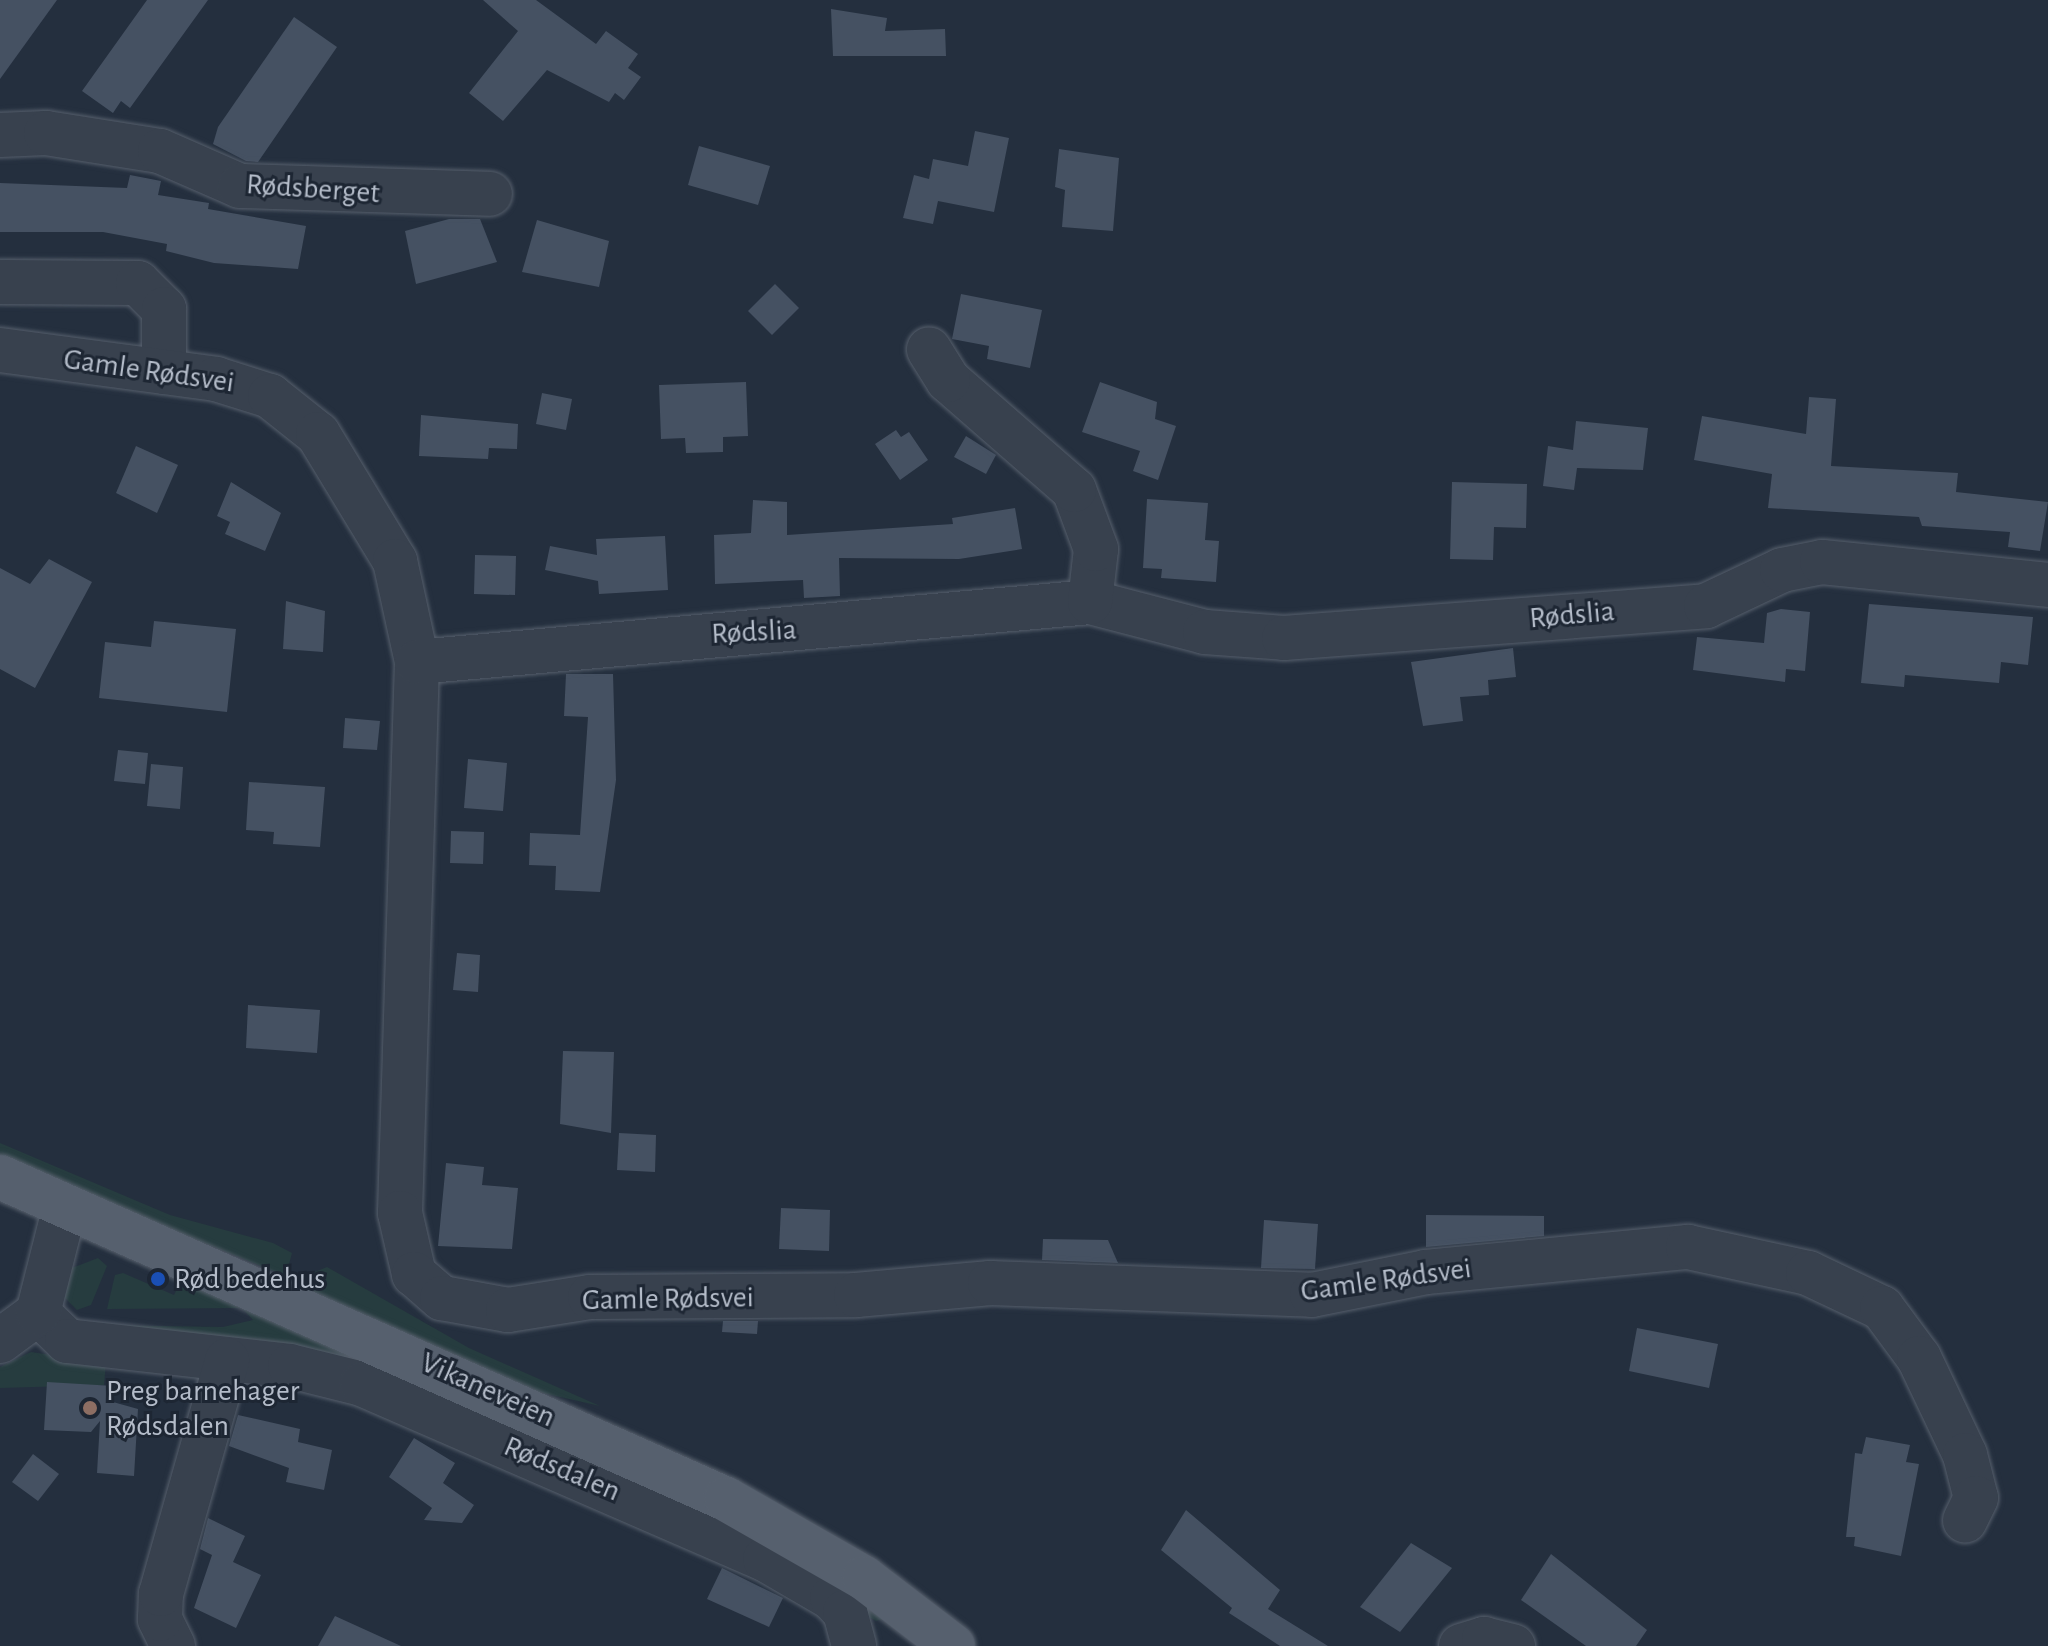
<!DOCTYPE html>
<meta charset="utf-8">
<style>
body{margin:0}
#map{position:relative;width:2048px;height:1646px;overflow:hidden;background:#242f3e;font-family:"Alegreya Sans",sans-serif}
div>[style]{position:absolute}
[style*='--x']{left:calc(var(--x)*1px);top:calc(var(--y)*1px);width:calc(var(--w)*1px);rotate:calc(var(--a)*1deg)}
.green>*{inset:0;background:#263c3f}
.building>*{inset:0;background:#455162}
.roads{filter:drop-shadow(0 0 2px #565f6c) drop-shadow(0 0 2px #565f6c)}
.minor>*{height:44px;margin:-22px;padding:0 22px;transform-origin:22px;border-radius:22px;background:#38414e}
.major>*{height:44px;margin:-22px;padding:0 22px;transform-origin:22px;border-radius:22px;background:#56606e}
.dots>*{width:22px;height:22px;translate:-50% -50%;box-sizing:border-box;border:4px solid #1d2633;border-radius:50%}
span{translate:-50% -50%;white-space:nowrap;text-align:center;line-height:1.15;-webkit-text-stroke:6px #1d2633;paint-order:stroke}
.street-label{font-size:30px;color:#b4bcc9}
.poi-label{font-size:30px;color:#b4bcc9}
.left{translate:0 -50%;text-align:left}
</style>
<div id="map">
<div class="green">
<i style="clip-path:polygon(0 1143px,170px 1215px,273px 1243px,292px 1253px,286px 1276px,0 1161px)"></i>
<i style="clip-path:polygon(98px 1258px,107px 1266px,91px 1305px,77px 1310px,65px 1298px,67px 1270px)"></i>
<i style="clip-path:polygon(327px 1267px,469px 1348px,600px 1406px,534px 1391px,311px 1294px,305px 1276px)"></i>
<i style="clip-path:polygon(123px 1273px,174px 1295px,178px 1287px,225px 1293px,549px 1435px,726px 1523px,882px 1610px,883px 1619px,876px 1621px,765px 1551px,350px 1368px,102px 1336px,98px 1325px,223px 1327px,253px 1320px,242px 1308px,107px 1309px,115px 1275px)"></i>
<i style="clip-path:polygon(31px 1352px,106px 1363px,104px 1385px,0 1388px,0 1367px)"></i>
</div>
<div class="building">
<i style="clip-path:polygon(0 0,57px 0,0 79px)"></i>
<i style="clip-path:polygon(147px 0,208px 0,130px 108px,121px 101px,113px 113px,82px 91px)"></i>
<i style="clip-path:polygon(483px 0,536px 0,596px 44px,606px 31px,638px 54px,628px 68px,641px 77px,624px 100px,615px 93px,609px 102px,547px 70px,503px 121px,469px 93px,518px 31px)"></i>
<i style="clip-path:polygon(831px 9px,887px 18px,885px 31px,945px 29px,946px 56px,833px 56px)"></i>
<i style="clip-path:polygon(294px 17px,337px 47px,258px 162px,246px 161px,213px 144px,218px 127px)"></i>
<i style="clip-path:polygon(975px 131px,1009px 138px,994px 212px,938px 201px,933px 224px,903px 218px,914px 175px,929px 179px,933px 159px,968px 166px)"></i>
<i style="clip-path:polygon(699px 146px,770px 166px,758px 205px,688px 185px)"></i>
<i style="clip-path:polygon(1059px 149px,1119px 158px,1113px 231px,1062px 227px,1065px 190px,1055px 187px)"></i>
<i style="clip-path:polygon(130px 175px,161px 181px,158px 195px,209px 203px,208px 209px,306px 226px,298px 269px,214px 263px,166px 251px,167px 244px,103px 232px,0 232px,0 183px,127px 188px)"></i>
<i style="clip-path:polygon(449px 219px,480px 219px,497px 262px,416px 284px,405px 231px)"></i>
<i style="clip-path:polygon(537px 220px,609px 241px,599px 287px,522px 272px)"></i>
<i style="clip-path:polygon(775px 284px,799px 308px,772px 335px,748px 311px)"></i>
<i style="clip-path:polygon(961px 294px,1042px 310px,1030px 368px,987px 359px,989px 346px,952px 339px)"></i>
<i style="clip-path:polygon(746px 382px,748px 436px,723px 437px,723px 452px,686px 453px,685px 438px,661px 439px,659px 385px)"></i>
<i style="clip-path:polygon(1100px 382px,1157px 402px,1155px 419px,1176px 426px,1158px 480px,1133px 471px,1140px 451px,1082px 432px)"></i>
<i style="clip-path:polygon(542px 393px,572px 399px,566px 430px,536px 424px)"></i>
<i style="clip-path:polygon(1809px 397px,1836px 399px,1831px 466px,1958px 473px,1956px 492px,2048px 502px,2040px 551px,2008px 547px,2010px 532px,1922px 526px,1919px 517px,1768px 508px,1772px 474px,1694px 460px,1702px 416px,1806px 434px)"></i>
<i style="clip-path:polygon(421px 415px,518px 424px,517px 449px,489px 448px,488px 459px,419px 456px)"></i>
<i style="clip-path:polygon(1576px 421px,1648px 428px,1643px 470px,1577px 468px,1574px 490px,1543px 486px,1548px 446px,1573px 450px)"></i>
<i style="clip-path:polygon(896px 430px,901px 437px,909px 432px,928px 460px,900px 480px,875px 444px)"></i>
<i style="clip-path:polygon(966px 436px,996px 455px,986px 474px,954px 457px)"></i>
<i style="clip-path:polygon(136px 446px,178px 465px,157px 513px,116px 493px)"></i>
<i style="clip-path:polygon(231px 482px,281px 513px,265px 551px,225px 534px,230px 522px,217px 516px)"></i>
<i style="clip-path:polygon(1452px 482px,1527px 484px,1526px 528px,1494px 527px,1493px 560px,1450px 559px)"></i>
<i style="clip-path:polygon(1147px 499px,1208px 503px,1205px 540px,1219px 541px,1216px 582px,1161px 578px,1162px 569px,1143px 568px)"></i>
<i style="clip-path:polygon(753px 500px,787px 502px,787px 535px,953px 524px,952px 518px,1015px 508px,1022px 549px,959px 559px,839px 558px,840px 596px,804px 598px,803px 580px,715px 584px,714px 535px,751px 533px)"></i>
<i style="clip-path:polygon(665px 536px,668px 590px,599px 594px,598px 581px,545px 570px,550px 546px,597px 555px,596px 539px)"></i>
<i style="clip-path:polygon(475px 555px,516px 556px,515px 595px,474px 594px)"></i>
<i style="clip-path:polygon(49px 559px,92px 582px,35px 688px,0 669px,0 568px,30px 584px)"></i>
<i style="clip-path:polygon(286px 601px,325px 611px,323px 652px,283px 649px)"></i>
<i style="clip-path:polygon(1869px 604px,2033px 617px,2028px 665px,2001px 662px,1999px 683px,1905px 675px,1904px 687px,1861px 683px)"></i>
<i style="clip-path:polygon(1781px 609px,1810px 612px,1805px 671px,1786px 669px,1785px 682px,1693px 670px,1697px 637px,1764px 643px,1767px 613px)"></i>
<i style="clip-path:polygon(154px 621px,236px 629px,227px 712px,99px 698px,105px 642px,151px 647px)"></i>
<i style="clip-path:polygon(1513px 648px,1516px 677px,1488px 680px,1489px 695px,1460px 697px,1463px 721px,1423px 726px,1411px 662px)"></i>
<i style="clip-path:polygon(566px 674px,613px 674px,616px 780px,600px 892px,555px 890px,556px 866px,529px 865px,530px 833px,580px 835px,588px 717px,564px 716px)"></i>
<i style="clip-path:polygon(345px 718px,380px 721px,377px 750px,343px 748px)"></i>
<i style="clip-path:polygon(118px 750px,148px 753px,145px 784px,114px 781px)"></i>
<i style="clip-path:polygon(468px 759px,507px 763px,503px 811px,464px 808px)"></i>
<i style="clip-path:polygon(151px 764px,183px 767px,180px 809px,147px 806px)"></i>
<i style="clip-path:polygon(249px 782px,325px 787px,320px 847px,273px 844px,274px 832px,246px 830px)"></i>
<i style="clip-path:polygon(451px 831px,484px 832px,483px 864px,450px 863px)"></i>
<i style="clip-path:polygon(457px 953px,480px 955px,478px 992px,453px 990px)"></i>
<i style="clip-path:polygon(248px 1005px,320px 1010px,317px 1053px,246px 1048px)"></i>
<i style="clip-path:polygon(563px 1051px,614px 1052px,611px 1133px,560px 1124px)"></i>
<i style="clip-path:polygon(619px 1133px,656px 1135px,655px 1172px,617px 1170px)"></i>
<i style="clip-path:polygon(446px 1163px,484px 1167px,482px 1185px,518px 1188px,512px 1249px,438px 1246px)"></i>
<i style="clip-path:polygon(781px 1208px,830px 1210px,829px 1251px,779px 1249px)"></i>
<i style="clip-path:polygon(1426px 1215px,1544px 1216px,1544px 1236px,1426px 1247px)"></i>
<i style="clip-path:polygon(1264px 1220px,1318px 1224px,1315px 1269px,1261px 1268px)"></i>
<i style="clip-path:polygon(1043px 1239px,1108px 1240px,1118px 1263px,1042px 1260px)"></i>
<i style="clip-path:polygon(723px 1321px,758px 1321px,757px 1334px,722px 1332px)"></i>
<i style="clip-path:polygon(1637px 1328px,1718px 1344px,1709px 1388px,1629px 1371px)"></i>
<i style="clip-path:polygon(47px 1382px,114px 1386px,113px 1402px,138px 1409px,134px 1476px,97px 1473px,100px 1421px,91px 1432px,44px 1430px)"></i>
<i style="clip-path:polygon(238px 1415px,300px 1429px,298px 1442px,332px 1450px,324px 1490px,286px 1482px,289px 1468px,229px 1446px)"></i>
<i style="clip-path:polygon(1866px 1437px,1910px 1445px,1906px 1462px,1919px 1464px,1901px 1556px,1854px 1546px,1855px 1537px,1846px 1537px,1855px 1453px,1862px 1454px)"></i>
<i style="clip-path:polygon(414px 1438px,455px 1463px,443px 1483px,474px 1505px,462px 1523px,424px 1520px,432px 1508px,389px 1477px)"></i>
<i style="clip-path:polygon(33px 1454px,59px 1474px,38px 1501px,12px 1482px)"></i>
<i style="clip-path:polygon(1186px 1510px,1280px 1590px,1268px 1609px,1328px 1646px,1280px 1646px,1229px 1613px,1232px 1608px,1161px 1550px)"></i>
<i style="clip-path:polygon(208px 1518px,245px 1536px,233px 1562px,261px 1575px,236px 1628px,194px 1608px,212px 1555px,200px 1549px)"></i>
<i style="clip-path:polygon(1411px 1543px,1452px 1568px,1400px 1632px,1360px 1607px)"></i>
<i style="clip-path:polygon(1551px 1554px,1647px 1630px,1636px 1646px,1586px 1646px,1521px 1600px)"></i>
<i style="clip-path:polygon(722px 1568px,783px 1598px,769px 1627px,707px 1599px)"></i>
<i style="clip-path:polygon(335px 1616px,401px 1646px,318px 1646px)"></i>
</div>
<div class="roads">
<div class="minor">
<i style="--x:0;--y:135;--w:46;--a:-2.5"></i>
<i style="--x:46;--y:133;--w:115;--a:9"></i>
<i style="--x:160;--y:151;--w:87;--a:23.6"></i>
<i style="--x:240;--y:186;--w:250;--a:1.8"></i>
<i style="--x:0;--y:282;--w:138;--a:0.4"></i>
<i style="--x:138;--y:283;--w:37;--a:45"></i>
<i style="--x:164;--y:309;--w:63;--a:90"></i>
<i style="--x:0;--y:350;--w:218;--a:7.6"></i>
<i style="--x:216;--y:379;--w:57;--a:17.5"></i>
<i style="--x:270;--y:396;--w:61;--a:38.4"></i>
<i style="--x:318;--y:434;--w:149;--a:58.8"></i>
<i style="--x:395;--y:561;--w:103;--a:77.7"></i>
<i style="--x:417;--y:662;--w:551;--a:91.77"></i>
<i style="--x:400;--y:1213;--w:63;--a:77.1"></i>
<i style="--x:414;--y:1274;--w:37;--a:41"></i>
<i style="--x:442;--y:1298;--w:67;--a:10.3"></i>
<i style="--x:508;--y:1310;--w:83;--a:-9"></i>
<i style="--x:590;--y:1297;--w:266;--a:-0.4"></i>
<i style="--x:856;--y:1295;--w:135;--a:-5.1"></i>
<i style="--x:990;--y:1283;--w:322;--a:2.1"></i>
<i style="--x:1312;--y:1295;--w:116;--a:-11.4"></i>
<i style="--x:1426;--y:1272;--w:263;--a:-5.5"></i>
<i style="--x:1688;--y:1247;--w:123;--a:12.2"></i>
<i style="--x:1808;--y:1273;--w:82;--a:25.3"></i>
<i style="--x:1882;--y:1308;--w:62;--a:53.5"></i>
<i style="--x:1919;--y:1358;--w:107;--a:64.6"></i>
<i style="--x:1965;--y:1455;--w:44;--a:75.7"></i>
<i style="--x:1976;--y:1498;--w:25;--a:116"></i>
<i style="--x:1090;--y:602;--w:119;--a:14.6"></i>
<i style="--x:1205;--y:632;--w:79;--a:4.3"></i>
<i style="--x:1284;--y:638;--w:423;--a:-4.3"></i>
<i style="--x:1706;--y:606;--w:84;--a:-25.3"></i>
<i style="--x:1782;--y:570;--w:41;--a:-11.3"></i>
<i style="--x:1822;--y:562;--w:227;--a:5.8"></i>
<i style="--x:417;--y:662;--w:676;--a:-5.09"></i>
<i style="--x:1090;--y:602;--w:53;--a:-83.5"></i>
<i style="--x:1096;--y:549;--w:63;--a:-110.4"></i>
<i style="--x:1074;--y:490;--w:167;--a:-138.9"></i>
<i style="--x:948;--y:380;--w:36;--a:-122"></i>
<i style="--x:38;--y:1313;--w:40;--a:44"></i>
<i style="--x:67;--y:1341;--w:224;--a:6.4"></i>
<i style="--x:290;--y:1366;--w:74;--a:14"></i>
<i style="--x:362;--y:1384;--w:439;--a:23.5"></i>
<i style="--x:765;--y:1559;--w:78;--a:30.2"></i>
<i style="--x:832;--y:1598;--w:19;--a:47"></i>
<i style="--x:845;--y:1612;--w:35;--a:75"></i>
<i style="--x:0;--y:1341;--w:47;--a:-36.4"></i>
<i style="--x:38;--y:1313;--w:110;--a:-75.8"></i>
<i style="--x:173;--y:1646;--w:30;--a:-116"></i>
<i style="--x:160;--y:1619;--w:25;--a:-88"></i>
<i style="--x:161;--y:1594;--w:243;--a:-74.2"></i>
<i style="--x:1461;--y:1646;--w:24;--a:-17"></i>
<i style="--x:1484;--y:1639;--w:30;--a:14"></i>
</div>
<div class="major">
<i style="--x:0;--y:1177;--w:794;--a:23.92"></i>
<i style="--x:726;--y:1499;--w:159;--a:29.8"></i>
<i style="--x:864;--y:1578;--w:112;--a:37.4"></i>
</div>
</div>
<div class="dots">
<i style="left:158px;top:1279px;background:#1a4fb4"></i>
<i style="left:90px;top:1408px;background:#8d6e63"></i>
</div>
<div class="street-label">
<span style="left:313px;top:189px;rotate:4deg">Rødsberget</span>
<span style="left:149px;top:371px;rotate:8deg">Gamle Rødsvei</span>
<span style="left:1572px;top:615px;rotate:-5deg">Rødslia</span>
<span style="left:754px;top:632px;rotate:-3deg">Rødslia</span>
<span style="left:1386px;top:1280px;rotate:-8deg">Gamle Rødsvei</span>
<span style="left:668px;top:1299px;rotate:-1deg">Gamle Rødsvei</span>
<span style="left:488px;top:1390px;rotate:24deg">Vikaneveien</span>
<span style="left:562px;top:1469px;rotate:23deg">Rødsdalen</span>
</div>
<div class="poi-label">
<span class="left" style="left:174px;top:1279px">Rød bedehus</span>
<span class="left" style="left:106px;top:1408px">Preg barnehager<br>Rødsdalen</span>
</div>
</div>
